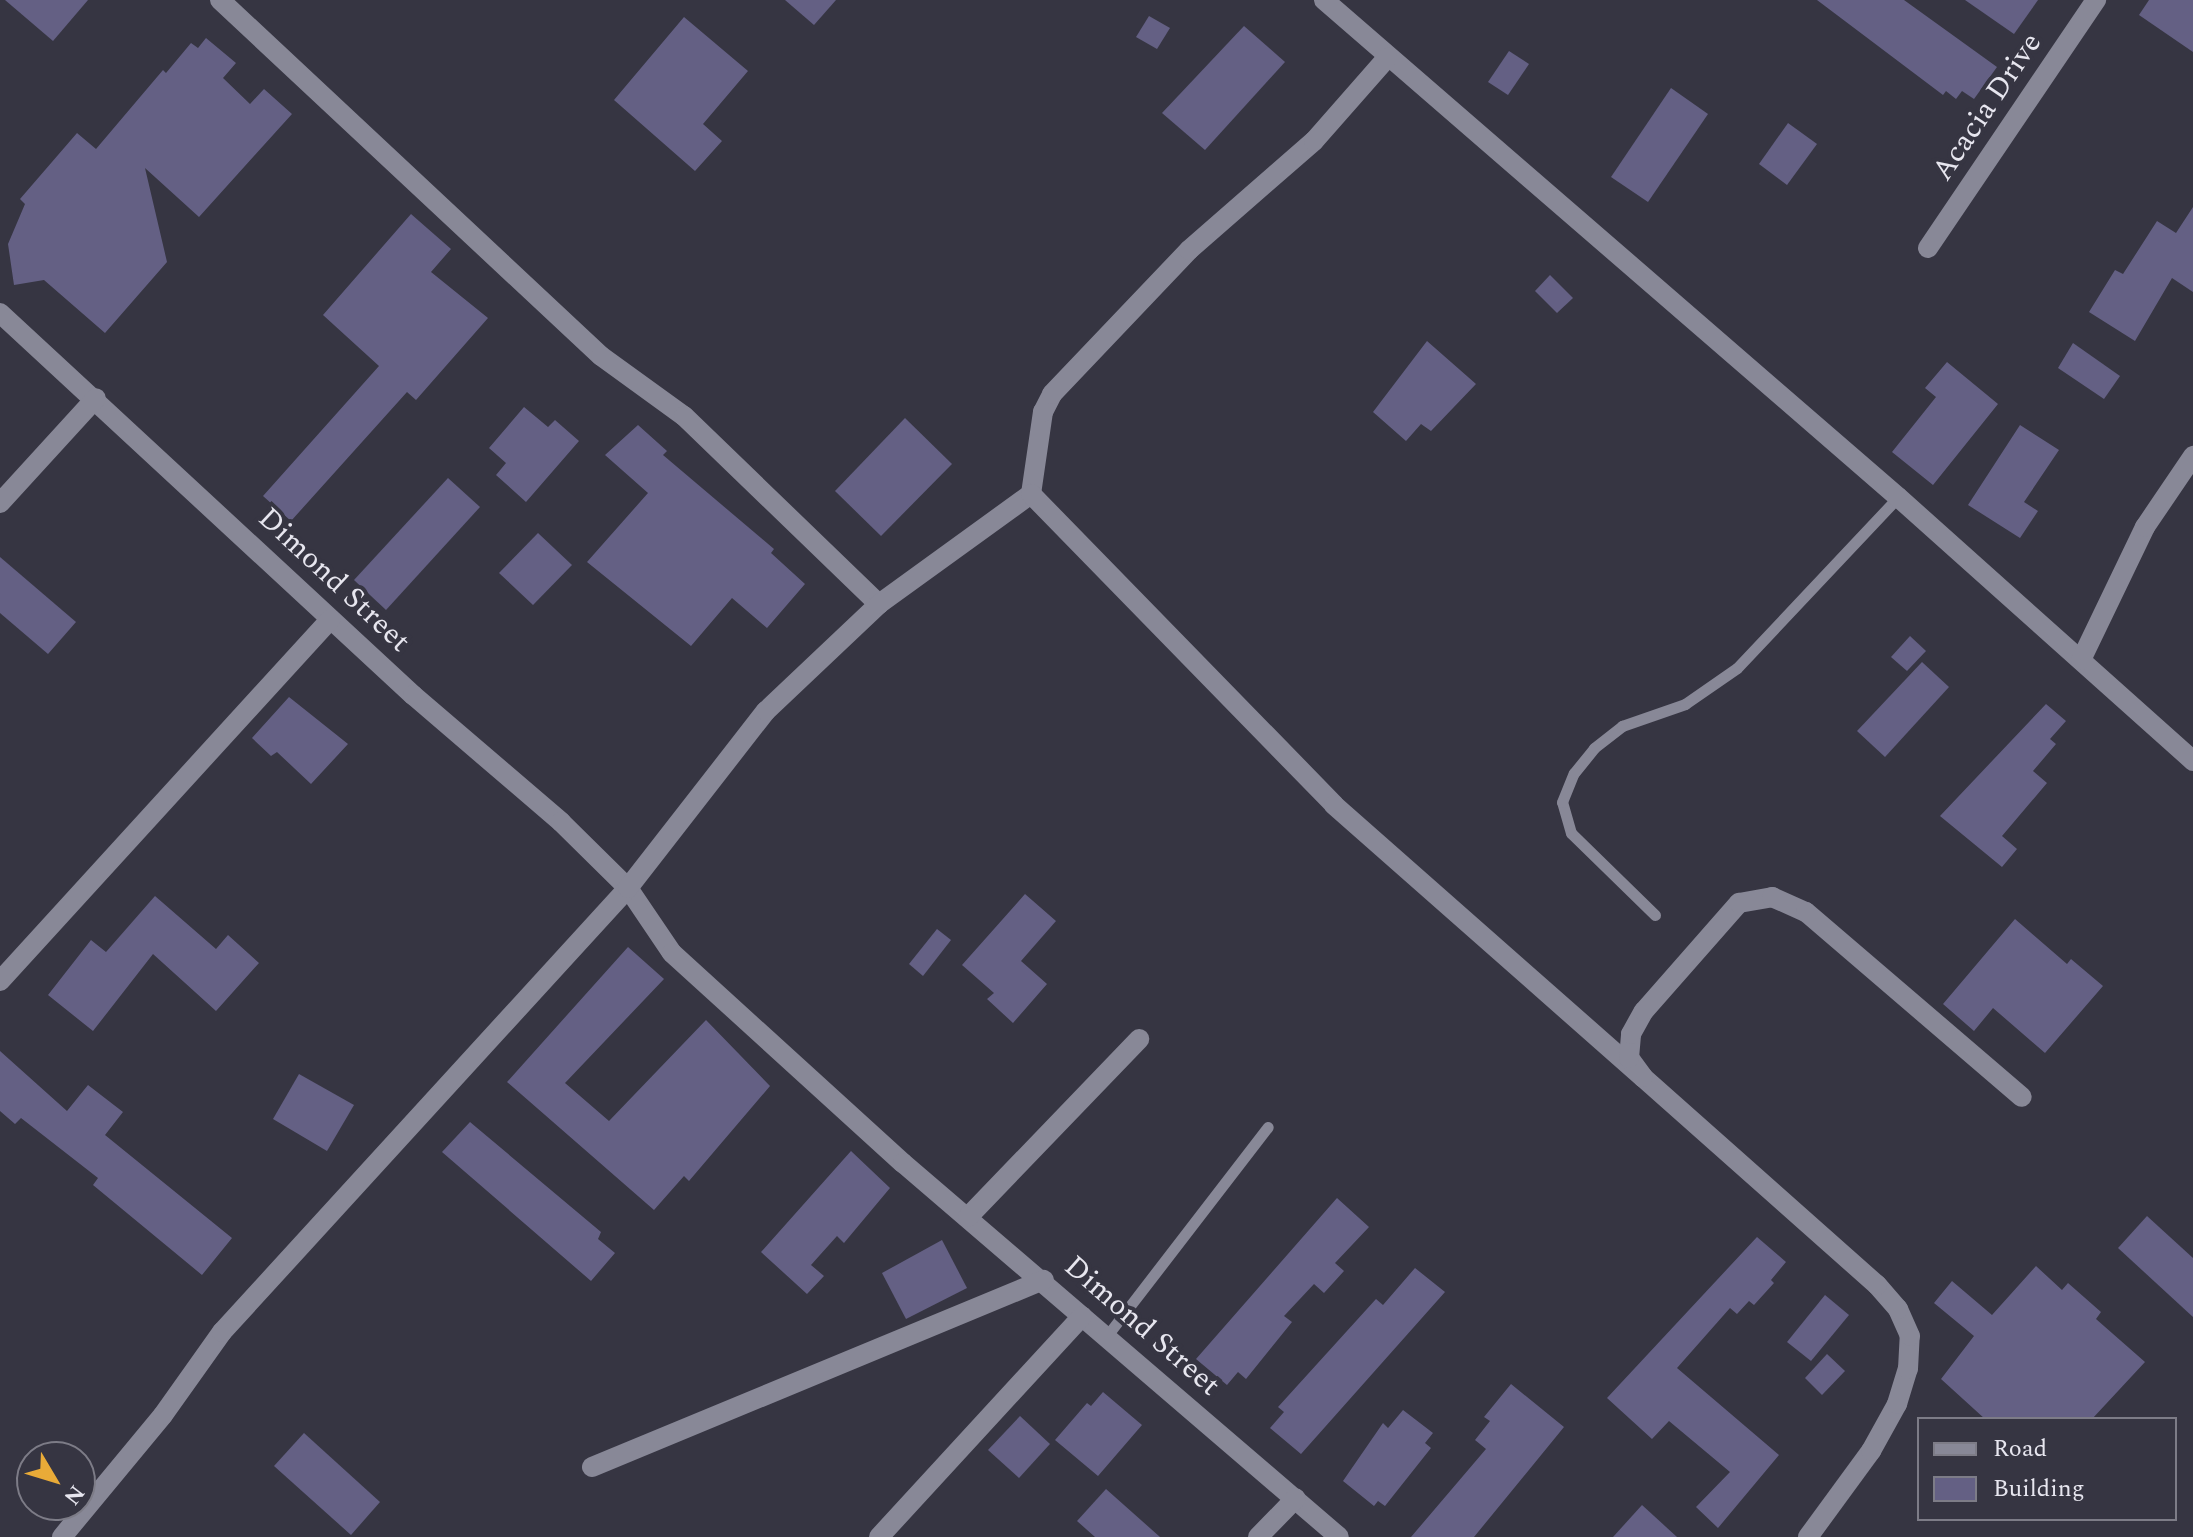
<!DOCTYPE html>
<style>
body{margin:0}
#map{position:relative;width:2193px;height:1537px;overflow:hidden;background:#363542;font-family:Spectral,serif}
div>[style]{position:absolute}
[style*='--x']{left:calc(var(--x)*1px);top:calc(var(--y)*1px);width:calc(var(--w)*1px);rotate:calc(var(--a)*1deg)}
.building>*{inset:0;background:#646084}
.service>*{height:11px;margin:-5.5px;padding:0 5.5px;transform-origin:5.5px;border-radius:5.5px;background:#888897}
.minor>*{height:20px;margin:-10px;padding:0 10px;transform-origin:10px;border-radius:10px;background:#888897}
span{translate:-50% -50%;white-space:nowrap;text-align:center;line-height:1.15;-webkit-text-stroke:8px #363542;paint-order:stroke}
.street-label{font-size:30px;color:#e7e6ef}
.legend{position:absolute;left:1917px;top:1417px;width:260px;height:104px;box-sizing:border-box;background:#363542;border:2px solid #7d7c87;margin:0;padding:10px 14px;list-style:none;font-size:24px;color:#e7e6ef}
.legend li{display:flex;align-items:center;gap:16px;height:40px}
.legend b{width:40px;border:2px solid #7d7c87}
.north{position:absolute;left:16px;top:1441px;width:80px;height:80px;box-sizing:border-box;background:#363542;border:2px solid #7d7c87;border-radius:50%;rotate:128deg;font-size:22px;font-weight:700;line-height:32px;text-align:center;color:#e7e6ef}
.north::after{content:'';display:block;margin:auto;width:28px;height:36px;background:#e9ab38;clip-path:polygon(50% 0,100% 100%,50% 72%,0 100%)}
</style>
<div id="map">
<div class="building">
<i style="clip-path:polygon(5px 0,88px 0,53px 41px)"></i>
<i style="clip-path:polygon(785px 0,836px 0,814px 25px)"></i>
<i style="clip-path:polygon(1817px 0,1904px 0,1997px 67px,1974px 99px,1962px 91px,1956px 99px,1946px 91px,1943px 95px)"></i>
<i style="clip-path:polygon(1965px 0,2038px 0,2014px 34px)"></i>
<i style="clip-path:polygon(2149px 0,2193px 0,2193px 52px,2139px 15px)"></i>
<i style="clip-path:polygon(1149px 16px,1170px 28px,1157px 49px,1136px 37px)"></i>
<i style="clip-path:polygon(684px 17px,748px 71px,703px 124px,722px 141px,695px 171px,614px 100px)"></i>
<i style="clip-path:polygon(1244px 26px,1285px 62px,1205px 150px,1162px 113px)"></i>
<i style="clip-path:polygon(206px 38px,236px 63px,223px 78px,250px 104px,264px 89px,292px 114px,199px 217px,145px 168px,167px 262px,105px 333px,44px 280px,14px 285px,8px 244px,25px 204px,20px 199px,77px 133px,96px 149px,163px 70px,166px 73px,191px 43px,198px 48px)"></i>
<i style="clip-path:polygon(1509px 51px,1529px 64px,1508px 95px,1488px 82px)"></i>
<i style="clip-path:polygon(1671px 88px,1708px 114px,1648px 202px,1611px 177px)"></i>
<i style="clip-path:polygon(1788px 123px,1817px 144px,1787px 185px,1759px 164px)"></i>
<i style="clip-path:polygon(2193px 207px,2193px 292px,2172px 278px,2135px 341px,2089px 312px,2115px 270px,2123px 274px,2157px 221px,2176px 233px)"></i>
<i style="clip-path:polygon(411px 214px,451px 249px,431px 272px,488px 318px,416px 400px,407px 392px,291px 521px,263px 496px,379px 366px,323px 315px)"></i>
<i style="clip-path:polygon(1550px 275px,1573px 298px,1557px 313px,1535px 291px)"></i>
<i style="clip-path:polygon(1427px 341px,1476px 384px,1431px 431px,1421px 424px,1406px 441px,1373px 412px)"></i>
<i style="clip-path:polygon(2073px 343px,2120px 376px,2104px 399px,2058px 368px)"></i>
<i style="clip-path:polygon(1947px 362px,1998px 404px,1933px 485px,1892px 452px,1936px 397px,1925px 388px)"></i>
<i style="clip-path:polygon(524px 407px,548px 427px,555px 420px,579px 441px,526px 502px,496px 475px,506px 463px,489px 448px)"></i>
<i style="clip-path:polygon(905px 418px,952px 464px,881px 536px,835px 491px)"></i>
<i style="clip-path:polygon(638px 425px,667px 451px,663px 455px,774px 549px,771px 553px,805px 584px,767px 628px,732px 598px,691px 646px,587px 562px,648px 493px,605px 455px)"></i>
<i style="clip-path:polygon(2020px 425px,2059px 450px,2024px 502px,2038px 511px,2020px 538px,1968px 505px)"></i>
<i style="clip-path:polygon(448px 478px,480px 507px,386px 610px,354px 580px)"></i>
<i style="clip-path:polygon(538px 533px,572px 565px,533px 605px,499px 573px)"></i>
<i style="clip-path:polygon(0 557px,76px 622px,48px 654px,0 613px)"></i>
<i style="clip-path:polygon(1910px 636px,1926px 651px,1907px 671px,1891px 657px)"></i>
<i style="clip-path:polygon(1922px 662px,1949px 687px,1885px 757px,1857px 731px)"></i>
<i style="clip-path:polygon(289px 697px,348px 744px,311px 784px,277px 752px,271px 756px,252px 738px)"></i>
<i style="clip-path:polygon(2046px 704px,2066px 721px,2050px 739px,2056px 744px,2033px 771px,2047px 783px,2002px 836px,2017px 849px,2002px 867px,1940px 816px)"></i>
<i style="clip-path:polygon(1025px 894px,1056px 921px,1021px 961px,1047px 984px,1013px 1023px,987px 999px,994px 993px,962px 965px)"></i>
<i style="clip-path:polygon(155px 896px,216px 949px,228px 935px,259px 963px,216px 1011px,153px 954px,93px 1031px,48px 995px,91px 940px,106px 952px)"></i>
<i style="clip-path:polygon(2015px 919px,2067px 964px,2071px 959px,2103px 986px,2045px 1053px,1993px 1008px,1974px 1031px,1943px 1004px)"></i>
<i style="clip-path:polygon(937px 929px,951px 940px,923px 976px,909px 964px)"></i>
<i style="clip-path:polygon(628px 947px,664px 979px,565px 1083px,609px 1121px,706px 1020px,770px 1086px,689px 1181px,684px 1176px,654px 1210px,507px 1082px)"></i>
<i style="clip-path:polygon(0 1051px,67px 1111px,88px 1085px,123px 1112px,105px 1135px,232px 1238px,202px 1275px,93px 1185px,98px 1178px,21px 1118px,15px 1124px,0 1111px)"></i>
<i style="clip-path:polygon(299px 1074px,354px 1105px,327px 1151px,273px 1119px)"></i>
<i style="clip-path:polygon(470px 1122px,601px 1232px,598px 1239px,615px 1253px,591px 1281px,442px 1152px)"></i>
<i style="clip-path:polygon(851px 1151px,890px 1188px,844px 1243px,837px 1236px,811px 1265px,824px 1276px,807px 1294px,761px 1252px)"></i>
<i style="clip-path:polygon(1337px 1198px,1369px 1227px,1335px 1263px,1344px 1271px,1324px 1293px,1314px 1284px,1284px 1316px,1292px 1322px,1246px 1379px,1238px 1372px,1227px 1385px,1196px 1359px)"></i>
<i style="clip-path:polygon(2147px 1216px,2193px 1258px,2193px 1317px,2118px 1248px)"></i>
<i style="clip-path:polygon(1757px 1237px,1786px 1262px,1771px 1280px,1774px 1283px,1754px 1305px,1749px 1301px,1737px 1314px,1730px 1308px,1677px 1368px,1779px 1455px,1718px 1528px,1696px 1507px,1730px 1472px,1669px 1421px,1652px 1439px,1607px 1398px)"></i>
<i style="clip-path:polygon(942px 1240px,967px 1288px,906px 1319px,882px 1273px)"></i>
<i style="clip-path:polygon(2036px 1266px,2062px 1290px,2068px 1283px,2101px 1312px,2096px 1319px,2145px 1362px,2092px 1419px,1985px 1419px,1941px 1379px,1974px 1336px,1934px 1303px,1952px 1281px,1992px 1315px)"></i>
<i style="clip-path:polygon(1415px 1268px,1445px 1292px,1301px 1454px,1270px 1428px,1284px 1412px,1278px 1407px,1376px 1299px,1383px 1305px)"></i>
<i style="clip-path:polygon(1825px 1295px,1849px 1315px,1811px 1361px,1787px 1342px)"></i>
<i style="clip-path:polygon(1827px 1354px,1845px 1371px,1822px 1395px,1805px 1378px)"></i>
<i style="clip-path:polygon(1511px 1384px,1564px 1427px,1474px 1537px,1411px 1537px,1486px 1449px,1475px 1440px,1490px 1421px,1484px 1417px)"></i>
<i style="clip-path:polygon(1103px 1392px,1142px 1425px,1098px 1476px,1055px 1440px,1087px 1403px,1091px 1406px)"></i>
<i style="clip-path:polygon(1403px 1410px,1433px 1433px,1425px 1443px,1431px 1448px,1385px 1506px,1378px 1501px,1374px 1506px,1343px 1481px,1383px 1423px,1388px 1428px)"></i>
<i style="clip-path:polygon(1020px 1416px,1050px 1444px,1019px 1478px,988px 1450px)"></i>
<i style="clip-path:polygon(304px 1433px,380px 1502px,351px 1535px,274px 1466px)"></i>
<i style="clip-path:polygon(1106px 1489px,1160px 1537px,1095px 1537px,1077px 1521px)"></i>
<i style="clip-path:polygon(1642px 1505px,1677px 1537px,1613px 1537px)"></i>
</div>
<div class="service">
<i style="--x:1655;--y:915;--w:117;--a:-135.7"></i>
<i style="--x:1571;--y:833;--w:32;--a:-106"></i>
<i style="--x:1562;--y:802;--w:31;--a:-68"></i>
<i style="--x:1574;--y:773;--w:32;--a:-51"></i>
<i style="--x:1594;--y:748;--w:36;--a:-38"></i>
<i style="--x:1622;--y:726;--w:67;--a:-19.2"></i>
<i style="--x:1685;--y:704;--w:63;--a:-34.7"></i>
<i style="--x:1737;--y:668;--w:235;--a:-46.7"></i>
<i style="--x:1106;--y:1337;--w:265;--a:-52.4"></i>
</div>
<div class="minor">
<i style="--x:220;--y:0;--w:521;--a:43.06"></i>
<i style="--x:601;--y:356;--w:102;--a:35.9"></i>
<i style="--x:684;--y:416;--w:271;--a:44"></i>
<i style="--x:1324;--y:0;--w:759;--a:40.89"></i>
<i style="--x:1898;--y:497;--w:396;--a:41.8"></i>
<i style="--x:1928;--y:248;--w:300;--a:-55.9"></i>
<i style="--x:0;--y:313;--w:563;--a:42.77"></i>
<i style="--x:413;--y:695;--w:195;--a:40.6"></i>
<i style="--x:561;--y:822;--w:94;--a:44.6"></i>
<i style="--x:628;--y:888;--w:78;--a:55.9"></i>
<i style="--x:672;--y:953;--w:312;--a:42.3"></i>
<i style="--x:903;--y:1163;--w:574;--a:40.62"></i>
<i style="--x:1031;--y:494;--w:83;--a:-81.7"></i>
<i style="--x:1043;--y:412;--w:20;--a:-63"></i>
<i style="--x:1052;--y:394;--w:199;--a:-46.4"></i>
<i style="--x:1189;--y:250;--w:166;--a:-41.1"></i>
<i style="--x:1314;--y:141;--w:111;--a:-48.7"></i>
<i style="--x:0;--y:503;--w:142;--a:-47.6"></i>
<i style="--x:2081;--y:660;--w:148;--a:-64.3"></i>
<i style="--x:2145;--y:527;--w:86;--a:-55.9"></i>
<i style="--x:0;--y:981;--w:490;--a:-47.6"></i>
<i style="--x:968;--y:1217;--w:247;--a:-46.1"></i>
<i style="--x:592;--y:1467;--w:489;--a:-22.5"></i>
<i style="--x:62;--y:1537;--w:158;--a:-50.4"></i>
<i style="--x:163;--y:1415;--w:102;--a:-54.6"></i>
<i style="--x:222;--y:1332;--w:602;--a:-47.56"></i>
<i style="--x:628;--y:888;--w:224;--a:-52.1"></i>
<i style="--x:766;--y:711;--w:156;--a:-43.4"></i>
<i style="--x:879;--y:604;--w:188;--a:-35.9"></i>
<i style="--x:1031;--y:494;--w:434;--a:45.7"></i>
<i style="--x:1334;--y:805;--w:412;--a:41.4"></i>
<i style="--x:879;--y:1537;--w:300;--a:-47.4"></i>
<i style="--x:1258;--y:1537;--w:54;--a:-45.7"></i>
<i style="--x:1808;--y:1537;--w:107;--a:-53.8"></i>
<i style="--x:1871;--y:1451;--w:54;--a:-61"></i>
<i style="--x:1897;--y:1404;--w:37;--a:-73"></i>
<i style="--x:1908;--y:1369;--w:33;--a:-87"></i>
<i style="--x:1910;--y:1336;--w:30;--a:-114"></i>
<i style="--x:1898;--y:1309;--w:32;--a:-131"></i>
<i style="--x:1877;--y:1285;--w:313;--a:-138.4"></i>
<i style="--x:1643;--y:1077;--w:24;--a:-126"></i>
<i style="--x:1629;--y:1058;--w:24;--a:-85"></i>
<i style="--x:1631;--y:1034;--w:26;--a:-61"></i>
<i style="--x:1644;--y:1011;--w:144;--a:-48.7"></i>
<i style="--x:1739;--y:903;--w:34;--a:-10"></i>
<i style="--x:1772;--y:897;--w:37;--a:24"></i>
<i style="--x:1806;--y:912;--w:284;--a:40.6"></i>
</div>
<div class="street-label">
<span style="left:1987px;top:107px;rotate:-56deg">Acacia Drive</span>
<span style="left:334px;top:580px;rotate:43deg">Dimond Street</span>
<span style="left:1142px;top:1326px;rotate:41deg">Dimond Street</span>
</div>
<ul class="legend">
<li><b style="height:10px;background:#888897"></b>Road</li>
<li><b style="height:22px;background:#646084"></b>Building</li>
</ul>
<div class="north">N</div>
</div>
